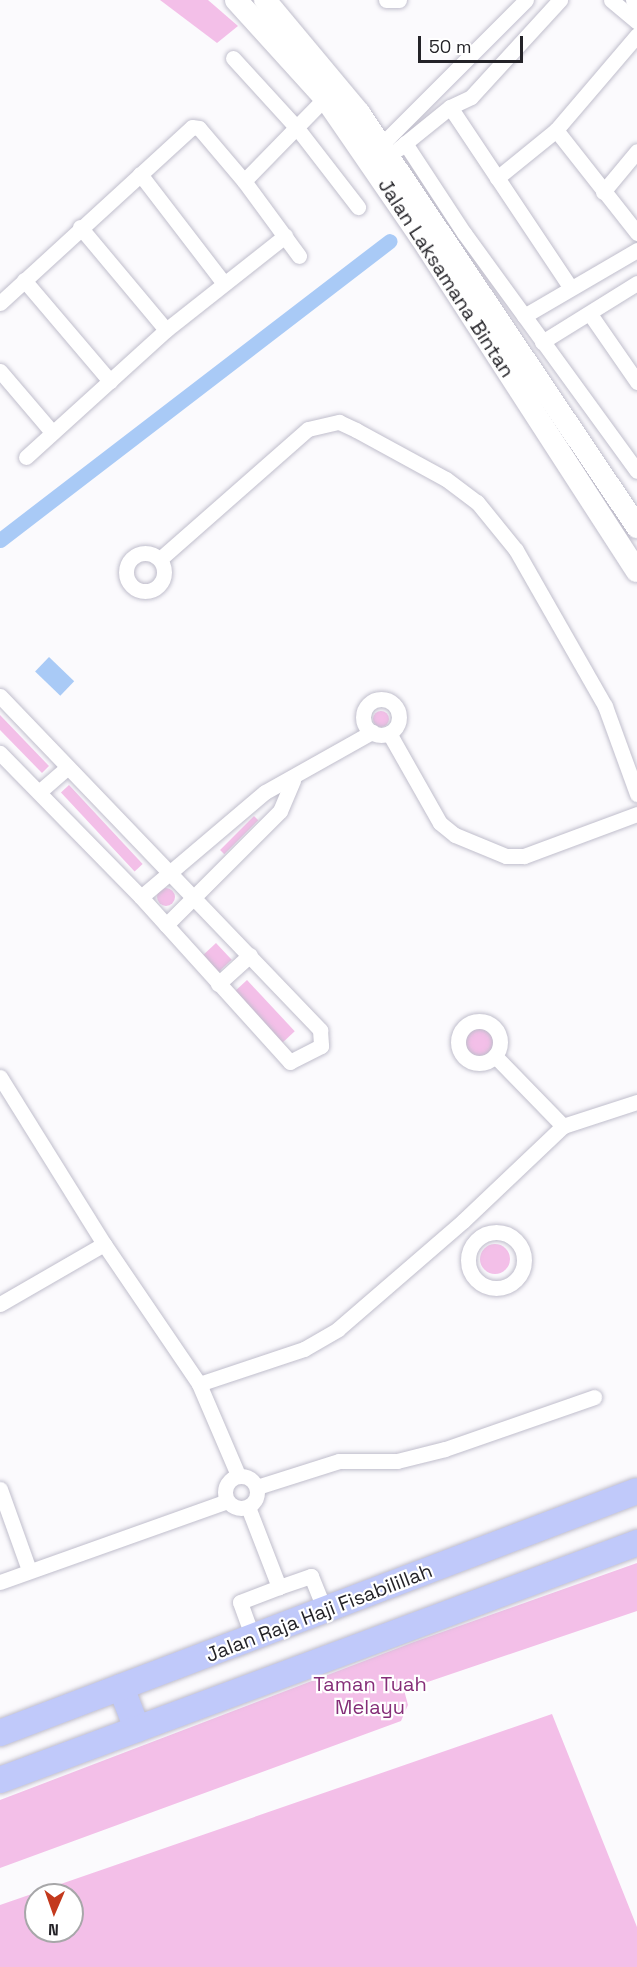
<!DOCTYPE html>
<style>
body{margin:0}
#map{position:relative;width:637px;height:1967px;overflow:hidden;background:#fbfafd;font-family:"Space Grotesk",sans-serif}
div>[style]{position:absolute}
.green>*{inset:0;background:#f3bfe8;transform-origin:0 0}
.round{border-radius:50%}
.water>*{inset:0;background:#a9caf6;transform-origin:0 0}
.canal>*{height:15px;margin:-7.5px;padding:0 7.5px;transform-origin:7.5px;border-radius:7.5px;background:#a9caf6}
.roads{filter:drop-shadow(0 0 2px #c0becc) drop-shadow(0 0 2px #c0becc)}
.street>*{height:15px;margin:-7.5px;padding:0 7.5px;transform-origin:7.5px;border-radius:7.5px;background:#fff}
.street>.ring{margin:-7.5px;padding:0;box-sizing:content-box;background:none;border:15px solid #fff;border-radius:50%}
.secondary>*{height:22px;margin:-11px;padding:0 11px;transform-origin:11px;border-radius:11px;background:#fff}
.primary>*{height:26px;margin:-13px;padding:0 13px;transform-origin:13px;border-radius:13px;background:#c0c9fa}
span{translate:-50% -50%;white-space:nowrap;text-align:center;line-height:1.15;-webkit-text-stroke:4.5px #fff;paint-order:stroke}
.street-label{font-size:20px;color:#242328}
.park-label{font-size:20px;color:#852e78}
.north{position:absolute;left:24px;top:1883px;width:60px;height:60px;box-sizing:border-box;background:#fff;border:2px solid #a7a7a9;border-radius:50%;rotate:182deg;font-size:16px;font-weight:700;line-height:24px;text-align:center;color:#242328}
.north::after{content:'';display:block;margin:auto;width:21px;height:27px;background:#c3391d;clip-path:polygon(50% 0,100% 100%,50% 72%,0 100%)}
.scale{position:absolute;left:418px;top:36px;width:105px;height:27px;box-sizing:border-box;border:3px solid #242328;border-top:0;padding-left:8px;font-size:18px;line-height:21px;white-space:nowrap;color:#242328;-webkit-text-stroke:4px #fff;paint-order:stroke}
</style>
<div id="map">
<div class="green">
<i style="clip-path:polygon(160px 0,208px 0,238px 26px,217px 43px)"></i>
<i class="round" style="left:373px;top:711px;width:16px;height:16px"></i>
<i style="clip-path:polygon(0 715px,49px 766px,42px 773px,0 730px)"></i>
<i style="left:69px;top:785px;width:108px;height:11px;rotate:47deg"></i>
<i style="left:254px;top:816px;width:6px;height:48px;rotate:45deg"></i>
<i class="round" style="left:157px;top:888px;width:18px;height:18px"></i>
<i style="left:216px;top:943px;width:23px;height:19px;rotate:47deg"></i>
<i style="left:247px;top:980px;width:70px;height:18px;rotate:47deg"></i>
<i class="round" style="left:464px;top:1026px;width:30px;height:30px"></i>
<i class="round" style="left:480px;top:1244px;width:30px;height:30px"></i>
<i style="clip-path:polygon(637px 1563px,637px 1611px,404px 1690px,408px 1705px,401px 1721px,0 1868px,0 1800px,414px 1642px)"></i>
<i style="clip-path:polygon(evenodd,552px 1714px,637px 1927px,637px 1967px,0 1967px,0 1905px,552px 1714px,36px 1895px,72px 1895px,72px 1931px,36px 1931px,36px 1895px)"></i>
</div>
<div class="water">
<i style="left:49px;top:657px;width:35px;height:20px;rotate:44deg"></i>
</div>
<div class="canal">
<i style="left:0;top:540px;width:491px;rotate:-37.5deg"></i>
</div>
<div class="roads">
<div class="street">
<i style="left:386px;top:0;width:13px"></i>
<i style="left:611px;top:0;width:34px;rotate:40deg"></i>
<i style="left:633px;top:0;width:6px;rotate:45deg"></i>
<i style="left:233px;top:58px;width:95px;rotate:47.6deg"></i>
<i style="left:297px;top:128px;width:100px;rotate:52.3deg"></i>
<i style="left:450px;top:107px;width:216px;rotate:56.3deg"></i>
<i style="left:556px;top:130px;width:131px;rotate:51.8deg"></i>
<i style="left:405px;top:143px;width:108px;rotate:56.8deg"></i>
<i style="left:464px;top:233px;width:294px;rotate:54deg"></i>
<i style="left:381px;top:145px;width:205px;rotate:-45deg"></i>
<i style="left:398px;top:149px;width:67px;rotate:-38.9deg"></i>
<i style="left:450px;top:107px;width:23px;rotate:-25deg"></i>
<i style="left:471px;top:97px;width:132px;rotate:-47.5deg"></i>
<i style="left:140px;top:174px;width:136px;rotate:52.5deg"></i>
<i style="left:497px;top:178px;width:76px;rotate:-39.1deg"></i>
<i style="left:556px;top:130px;width:125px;rotate:-49.5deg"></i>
<i style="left:244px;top:181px;width:116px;rotate:-45.7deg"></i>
<i style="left:603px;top:192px;width:53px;rotate:-50.3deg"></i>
<i style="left:80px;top:227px;width:134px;rotate:50.1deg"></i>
<i style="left:24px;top:280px;width:133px;rotate:49.6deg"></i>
<i style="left:0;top:303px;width:260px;rotate:-42.5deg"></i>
<i style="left:192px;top:127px;width:7px;rotate:8deg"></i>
<i style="left:199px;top:128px;width:70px;rotate:49.7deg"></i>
<i style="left:244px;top:181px;width:93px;rotate:53.7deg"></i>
<i style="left:590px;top:314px;width:83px;rotate:55.3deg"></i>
<i style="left:524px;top:316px;width:131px;rotate:-30.3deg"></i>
<i style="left:542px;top:342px;width:112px;rotate:-31.8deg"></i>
<i style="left:0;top:371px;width:80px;rotate:49.6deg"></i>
<i style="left:26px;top:457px;width:189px;rotate:-42.2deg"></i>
<i style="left:166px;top:330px;width:152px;rotate:-38.3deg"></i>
<i class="ring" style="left:126px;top:553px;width:23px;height:23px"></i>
<i style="left:160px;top:559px;width:197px;rotate:-41.3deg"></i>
<i style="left:308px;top:429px;width:32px;rotate:-13deg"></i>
<i style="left:339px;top:422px;width:19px;rotate:25deg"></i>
<i style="left:356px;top:430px;width:102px;rotate:28.6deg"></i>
<i style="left:446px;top:479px;width:39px;rotate:37deg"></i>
<i style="left:477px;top:502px;width:62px;rotate:50.9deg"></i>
<i style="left:516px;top:550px;width:180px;rotate:60.3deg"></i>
<i style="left:605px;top:706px;width:94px;rotate:70deg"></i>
<i style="left:0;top:696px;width:463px;rotate:46.2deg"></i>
<i style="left:320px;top:1030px;width:16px;rotate:86deg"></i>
<i style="left:321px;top:1046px;width:35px;rotate:153deg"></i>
<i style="left:290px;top:1062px;width:222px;rotate:-132.1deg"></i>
<i style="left:141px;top:897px;width:202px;rotate:-134.4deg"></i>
<i class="ring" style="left:363px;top:699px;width:21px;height:21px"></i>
<i style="left:389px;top:733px;width:103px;rotate:60.5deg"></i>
<i style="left:440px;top:823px;width:19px;rotate:39deg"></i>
<i style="left:455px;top:835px;width:55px;rotate:22.4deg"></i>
<i style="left:506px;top:856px;width:18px"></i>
<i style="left:524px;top:856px;width:121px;rotate:-20.4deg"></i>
<i style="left:39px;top:792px;width:38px;rotate:-41deg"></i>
<i style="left:141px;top:897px;width:162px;rotate:-40.3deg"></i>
<i style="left:265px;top:792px;width:123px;rotate:-29.3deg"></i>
<i style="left:166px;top:925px;width:161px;rotate:-45deg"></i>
<i style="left:280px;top:811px;width:34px;rotate:-67deg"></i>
<i style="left:218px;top:984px;width:43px;rotate:-42.2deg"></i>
<i class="ring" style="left:458px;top:1021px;width:27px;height:27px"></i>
<i style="left:495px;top:1056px;width:98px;rotate:45.8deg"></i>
<i style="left:0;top:1077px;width:197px;rotate:58.1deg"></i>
<i style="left:104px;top:1244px;width:169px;rotate:55.8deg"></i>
<i style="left:199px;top:1384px;width:99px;rotate:66.8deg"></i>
<i class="ring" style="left:468px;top:1232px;width:41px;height:41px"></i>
<i style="left:0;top:1304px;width:120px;rotate:-30deg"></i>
<i style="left:199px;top:1384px;width:111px;rotate:-18.4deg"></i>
<i style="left:304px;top:1349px;width:39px;rotate:-30deg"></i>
<i style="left:338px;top:1329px;width:165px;rotate:-40.8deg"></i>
<i style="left:463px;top:1221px;width:138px;rotate:-43.5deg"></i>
<i style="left:563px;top:1126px;width:78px;rotate:-18deg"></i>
<i class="ring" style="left:225px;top:1476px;width:17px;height:17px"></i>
<i style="left:257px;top:1487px;width:86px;rotate:-17.6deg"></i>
<i style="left:339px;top:1461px;width:58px"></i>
<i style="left:397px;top:1461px;width:49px;rotate:-14deg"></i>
<i style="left:445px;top:1449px;width:158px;rotate:-19.2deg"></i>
<i style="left:0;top:1489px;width:86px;rotate:70.3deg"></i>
<i style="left:248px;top:1507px;width:86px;rotate:68.8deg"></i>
<i style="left:0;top:1582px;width:241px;rotate:-19.6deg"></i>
<i style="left:253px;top:1638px;width:38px;rotate:-110deg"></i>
<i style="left:240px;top:1602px;width:42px;rotate:-21deg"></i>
<i style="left:279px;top:1587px;width:34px;rotate:-19deg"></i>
<i style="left:311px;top:1576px;width:38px;rotate:68deg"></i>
</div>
<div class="secondary">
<i style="left:236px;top:0;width:132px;rotate:47.8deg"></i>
<i style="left:325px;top:98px;width:168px;rotate:55.5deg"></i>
<i style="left:420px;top:236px;width:399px;rotate:57.1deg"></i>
<i style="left:265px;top:0;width:147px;rotate:50.2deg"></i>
<i style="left:359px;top:113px;width:499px;rotate:56.1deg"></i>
</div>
<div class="primary">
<i style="left:121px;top:1687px;width:45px;rotate:69.1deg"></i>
<i style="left:0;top:1733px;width:681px;rotate:-20.8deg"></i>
<i style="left:0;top:1780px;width:680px;rotate:-20.41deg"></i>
</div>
</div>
<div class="street-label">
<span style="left:446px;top:278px;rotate:57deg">Jalan Laksamana Bintan</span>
<span style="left:319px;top:1613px;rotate:-21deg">Jalan Raja Haji Fisabilillah</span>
</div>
<div class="park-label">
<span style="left:370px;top:1696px">Taman Tuah<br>Melayu</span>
</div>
<div class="north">N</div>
<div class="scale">50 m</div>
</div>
